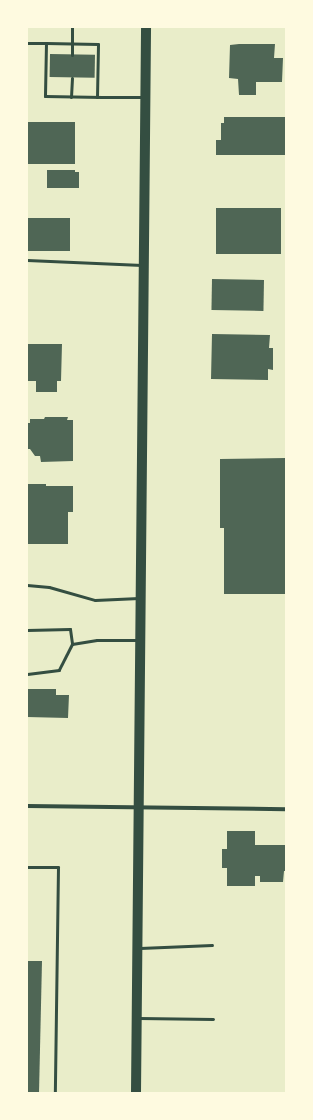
<!DOCTYPE html>
<style>
body{margin:0}
#map{position:relative;width:313px;height:1120px;overflow:hidden;background:#e9edc9;font-family:Quicksand,sans-serif}
div>[style]{position:absolute}
.building>*{inset:0;background:#4f6655;transform-origin:0 0}
.service>*{height:3px;margin:-1.5px;padding:0 1.5px;transform-origin:1.5px;border-radius:1.5px;background:#344e41}
.minor>*{height:4px;margin:-2px;padding:0 2px;transform-origin:2px;border-radius:2px;background:#344e41}
.primary>*{height:10px;margin:-5px;padding:0 5px;transform-origin:5px;border-radius:5px;background:#344e41}
span{translate:-50% -50%;white-space:nowrap;text-align:center;line-height:1.15;-webkit-text-stroke:3.5px #fefae0;paint-order:stroke}
.frame{position:absolute;inset:0;border:28px solid #fefae0;pointer-events:none}
</style>
<div id="map">
<div class="building">
<i style="clip-path:polygon(239px 44px,275px 44px,274px 58px,283px 58px,282px 82px,256px 82px,256px 95px,239px 95px,238px 79px,229px 78px,230px 45px)"></i>
<i style="left:50px;top:54px;width:45px;height:23px;rotate:1deg"></i>
<i style="clip-path:polygon(224px 117px,286px 117px,286px 155px,216px 155px,216px 140px,221px 140px,221px 123px,224px 123px)"></i>
<i style="left:27px;top:122px;width:48px;height:42px"></i>
<i style="clip-path:polygon(47px 170px,75px 170px,75px 172px,79px 172px,79px 188px,47px 188px)"></i>
<i style="left:216px;top:208px;width:65px;height:46px"></i>
<i style="left:27px;top:218px;width:43px;height:33px"></i>
<i style="left:212px;top:279px;width:52px;height:31px;rotate:1deg"></i>
<i style="clip-path:polygon(212px 334px,270px 335px,269px 348px,273px 348px,273px 370px,268px 369px,268px 380px,211px 379px)"></i>
<i style="clip-path:polygon(27px 344px,62px 344px,61px 381px,57px 381px,57px 392px,36px 392px,36px 381px,27px 381px)"></i>
<i style="clip-path:polygon(45px 417px,68px 417px,67px 420px,73px 420px,73px 461px,41px 462px,40px 456px,35px 456px,30px 449px,27px 449px,27px 423px,30px 423px,30px 419px,44px 419px)"></i>
<i style="clip-path:polygon(286px 458px,286px 594px,224px 594px,224px 528px,220px 528px,220px 459px)"></i>
<i style="clip-path:polygon(27px 484px,46px 484px,46px 486px,73px 486px,73px 512px,68px 512px,68px 544px,27px 544px)"></i>
<i style="clip-path:polygon(27px 689px,56px 689px,56px 695px,69px 695px,68px 718px,27px 717px)"></i>
<i style="clip-path:polygon(227px 831px,255px 831px,255px 845px,286px 845px,286px 871px,284px 871px,283px 882px,260px 882px,260px 876px,255px 876px,255px 886px,227px 886px,227px 868px,222px 868px,222px 849px,227px 849px)"></i>
<i style="clip-path:polygon(27px 961px,42px 961px,39px 1093px,27px 1093px)"></i>
</div>
<div class="service">
<i style="left:27px;top:43px;width:19px"></i>
<i style="left:72px;top:55px;width:28px;rotate:-90deg"></i>
<i style="left:71px;top:97px;width:19px;rotate:-87deg"></i>
<i style="left:97px;top:97px;width:53px;rotate:-88.9deg"></i>
<i style="left:98px;top:44px;width:52px;rotate:-178.9deg"></i>
<i style="left:46px;top:43px;width:53px;rotate:91.1deg"></i>
<i style="left:45px;top:96px;width:57px;rotate:1deg"></i>
<i style="left:102px;top:97px;width:41px"></i>
<i style="left:27px;top:260px;width:115px;rotate:2.5deg"></i>
<i style="left:27px;top:585px;width:22px;rotate:5deg"></i>
<i style="left:49px;top:587px;width:48px;rotate:15.8deg"></i>
<i style="left:95px;top:600px;width:44px;rotate:-2.6deg"></i>
<i style="left:27px;top:630px;width:43px;rotate:-1.3deg"></i>
<i style="left:70px;top:629px;width:15px;rotate:82deg"></i>
<i style="left:72px;top:644px;width:29px;rotate:117deg"></i>
<i style="left:59px;top:670px;width:32px;rotate:173deg"></i>
<i style="left:72px;top:644px;width:25px;rotate:-9deg"></i>
<i style="left:97px;top:640px;width:41px"></i>
<i style="left:27px;top:867px;width:31px"></i>
<i style="left:58px;top:867px;width:226px;rotate:90.8deg"></i>
<i style="left:140px;top:948px;width:72px;rotate:-2.4deg"></i>
<i style="left:139px;top:1018px;width:74px;rotate:0.8deg"></i>
</div>
<div class="minor">
<i style="left:27px;top:806px;width:259px;rotate:0.7deg"></i>
</div>
<div class="primary">
<i style="left:136px;top:1093px;width:1066px;rotate:-89.46deg"></i>
</div>
<div class="frame"></div>
</div>
